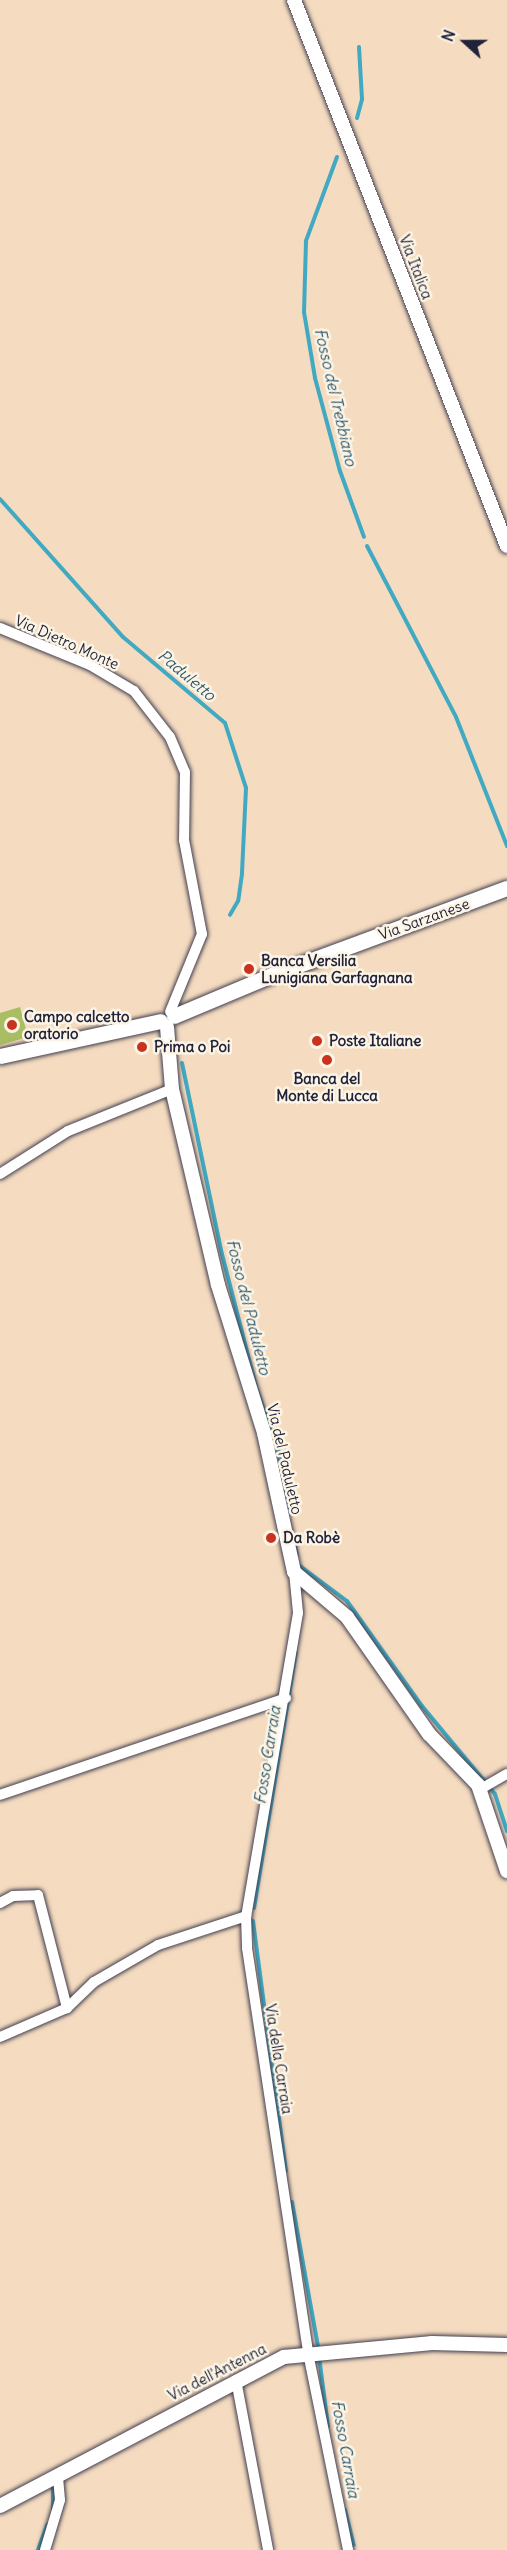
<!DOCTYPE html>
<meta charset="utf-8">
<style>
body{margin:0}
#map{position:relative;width:507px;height:2550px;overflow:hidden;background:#f5dcc0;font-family:Delius,sans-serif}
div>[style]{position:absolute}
.green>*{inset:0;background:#a9be62}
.stream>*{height:4px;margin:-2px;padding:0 2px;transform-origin:2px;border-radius:2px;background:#41a9c1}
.roads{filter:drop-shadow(0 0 2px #423e4f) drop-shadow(0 0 2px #423e4f)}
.street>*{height:10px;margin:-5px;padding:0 5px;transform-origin:5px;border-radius:5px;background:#fff}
.secondary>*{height:14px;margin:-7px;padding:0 7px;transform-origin:7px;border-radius:7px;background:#fff}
.primary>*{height:15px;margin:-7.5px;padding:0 7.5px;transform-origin:7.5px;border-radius:7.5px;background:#fff}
.dots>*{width:16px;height:16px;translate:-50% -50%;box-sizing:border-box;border:3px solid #fcf5e5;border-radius:50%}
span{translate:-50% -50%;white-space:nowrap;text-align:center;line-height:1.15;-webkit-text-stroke:5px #fcf5e5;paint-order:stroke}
.street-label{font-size:15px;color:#22223b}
.poi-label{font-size:15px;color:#22223b;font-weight:700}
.left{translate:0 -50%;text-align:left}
.water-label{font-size:16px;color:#2e5871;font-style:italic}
.north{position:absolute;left:435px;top:12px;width:60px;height:60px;-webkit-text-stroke:4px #fcf5e5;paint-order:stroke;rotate:291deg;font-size:16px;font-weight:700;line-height:24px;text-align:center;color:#22223b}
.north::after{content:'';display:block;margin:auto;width:21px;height:27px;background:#22223b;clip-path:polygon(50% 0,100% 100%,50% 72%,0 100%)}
</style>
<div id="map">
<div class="green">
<i style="clip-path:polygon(20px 1007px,28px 1037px,0 1045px,0 1013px)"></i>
</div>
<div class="stream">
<i style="left:357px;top:118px;width:20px;rotate:-75deg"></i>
<i style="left:362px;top:99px;width:52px;rotate:-93.3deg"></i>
<i style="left:337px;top:157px;width:90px;rotate:110.3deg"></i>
<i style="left:306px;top:241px;width:71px;rotate:91.6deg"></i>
<i style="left:304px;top:312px;width:67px;rotate:80.5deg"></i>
<i style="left:315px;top:378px;width:96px;rotate:75deg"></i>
<i style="left:340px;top:471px;width:70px;rotate:70deg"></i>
<i style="left:0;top:499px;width:185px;rotate:48.3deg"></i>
<i style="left:123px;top:637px;width:133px;rotate:40.1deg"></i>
<i style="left:225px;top:723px;width:68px;rotate:72.1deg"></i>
<i style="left:246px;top:788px;width:86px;rotate:92.7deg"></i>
<i style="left:242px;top:874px;width:27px;rotate:98deg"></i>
<i style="left:238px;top:901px;width:16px;rotate:120deg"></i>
<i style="left:367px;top:546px;width:193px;rotate:62.5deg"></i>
<i style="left:456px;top:717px;width:139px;rotate:68.4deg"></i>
<i style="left:182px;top:1063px;width:195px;rotate:78.2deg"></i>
<i style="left:222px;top:1254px;width:140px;rotate:75.6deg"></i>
<i style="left:257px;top:1390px;width:66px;rotate:70.5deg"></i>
<i style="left:279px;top:1452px;width:60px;rotate:81.3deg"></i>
<i style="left:295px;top:1545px;width:10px;rotate:79deg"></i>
<i style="left:300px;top:1566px;width:59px;rotate:36.7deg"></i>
<i style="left:347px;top:1601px;width:129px;rotate:54.5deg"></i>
<i style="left:422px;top:1706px;width:114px;rotate:50.3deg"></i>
<i style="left:495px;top:1794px;width:39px;rotate:72deg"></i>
<i style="left:254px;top:1908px;width:259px;rotate:-80.7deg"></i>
<i style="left:253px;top:1921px;width:252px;rotate:82.5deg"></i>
<i style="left:292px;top:2202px;width:146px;rotate:79.8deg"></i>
<i style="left:319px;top:2356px;width:71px;rotate:82.7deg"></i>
<i style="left:53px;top:2509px;width:23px;rotate:-90deg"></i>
<i style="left:345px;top:2510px;width:36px;rotate:76deg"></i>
<i style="left:38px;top:2550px;width:27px;rotate:-70deg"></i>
</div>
<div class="roads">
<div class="street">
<i style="left:0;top:628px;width:97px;rotate:22.3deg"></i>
<i style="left:90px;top:665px;width:51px;rotate:30.6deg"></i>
<i style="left:134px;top:691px;width:58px;rotate:52deg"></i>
<i style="left:170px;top:737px;width:38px;rotate:67deg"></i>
<i style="left:185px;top:772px;width:68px;rotate:90.8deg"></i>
<i style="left:184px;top:840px;width:96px;rotate:79.2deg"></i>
<i style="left:202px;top:934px;width:84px;rotate:112.3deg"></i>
<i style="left:0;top:1174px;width:80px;rotate:-32.3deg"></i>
<i style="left:68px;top:1131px;width:112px;rotate:-22deg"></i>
<i style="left:294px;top:1572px;width:41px;rotate:84.4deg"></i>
<i style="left:298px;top:1613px;width:307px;rotate:99.7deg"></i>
<i style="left:246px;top:1916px;width:32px;rotate:88deg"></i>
<i style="left:247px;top:1948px;width:410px;rotate:81.4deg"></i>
<i style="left:308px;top:2353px;width:201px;rotate:78.5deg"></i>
<i style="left:479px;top:1790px;width:32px;rotate:-30deg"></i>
<i style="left:0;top:1795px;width:302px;rotate:-18.7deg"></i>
<i style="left:0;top:1903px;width:15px;rotate:-28deg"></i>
<i style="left:13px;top:1896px;width:25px;rotate:-2deg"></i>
<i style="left:38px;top:1895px;width:117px;rotate:75.6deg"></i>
<i style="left:0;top:2037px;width:73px;rotate:-23.4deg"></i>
<i style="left:67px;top:2008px;width:37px;rotate:-44deg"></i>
<i style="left:94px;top:1982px;width:74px;rotate:-30deg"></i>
<i style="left:158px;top:1945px;width:93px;rotate:-18.2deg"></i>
<i style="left:236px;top:2380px;width:173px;rotate:79.3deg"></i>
<i style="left:45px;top:2550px;width:52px;rotate:-73.3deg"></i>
<i style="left:60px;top:2500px;width:25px;rotate:-95deg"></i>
</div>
<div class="secondary">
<i style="left:294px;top:0;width:586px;rotate:68.69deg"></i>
<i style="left:167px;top:1027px;width:62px;rotate:85.4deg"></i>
<i style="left:172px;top:1089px;width:201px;rotate:76.8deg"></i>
<i style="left:218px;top:1285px;width:155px;rotate:72.7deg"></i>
<i style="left:264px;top:1433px;width:142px;rotate:77.8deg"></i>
<i style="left:294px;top:1572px;width:70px;rotate:40.3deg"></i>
<i style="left:347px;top:1617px;width:143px;rotate:55deg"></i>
<i style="left:429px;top:1734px;width:71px;rotate:46.1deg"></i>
<i style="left:478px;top:1785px;width:91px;rotate:71.4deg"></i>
<i style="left:0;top:2506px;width:321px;rotate:-27.7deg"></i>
<i style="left:284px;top:2357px;width:149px;rotate:-5.4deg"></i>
<i style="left:432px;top:2343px;width:75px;rotate:1.5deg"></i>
</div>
<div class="primary">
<i style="left:174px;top:1016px;width:108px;rotate:-22.8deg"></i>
<i style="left:274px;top:974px;width:248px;rotate:-20.3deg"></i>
<i style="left:0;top:1056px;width:164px;rotate:-12.3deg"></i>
</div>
</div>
<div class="dots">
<i style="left:249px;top:969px;background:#c8321e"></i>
<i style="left:12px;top:1025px;background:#c8321e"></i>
<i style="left:317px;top:1041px;background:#c8321e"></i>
<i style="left:142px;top:1047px;background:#c8321e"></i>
<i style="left:327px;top:1060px;background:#c8321e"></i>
<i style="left:271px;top:1538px;background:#c8321e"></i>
</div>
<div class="street-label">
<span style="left:416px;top:267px;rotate:69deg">Via Italica</span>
<span style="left:67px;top:642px;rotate:24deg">Via Dietro Monte</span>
<span style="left:424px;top:919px;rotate:-20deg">Via Sarzanese</span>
<span style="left:285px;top:1459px;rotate:77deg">Via del Paduletto</span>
<span style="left:279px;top:2059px;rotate:81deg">Via della Carraia</span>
<span style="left:217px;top:2372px;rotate:-27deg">Via dell'Antenna</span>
</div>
<div class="poi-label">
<span class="left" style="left:261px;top:969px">Banca Versilia<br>Lunigiana Garfagnana</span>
<span class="left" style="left:24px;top:1025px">Campo calcetto<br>oratorio</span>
<span class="left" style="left:329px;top:1041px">Poste Italiane</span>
<span class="left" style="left:154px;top:1047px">Prima o Poi</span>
<span style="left:327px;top:1087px">Banca del<br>Monte di Lucca</span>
<span class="left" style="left:283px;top:1538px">Da Robè</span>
</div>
<div class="water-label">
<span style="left:336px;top:397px;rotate:77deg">Fosso del Trebbiano</span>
<span style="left:187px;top:675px;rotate:40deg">Paduletto</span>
<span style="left:249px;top:1307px;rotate:76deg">Fosso del Paduletto</span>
<span style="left:267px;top:1755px;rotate:-81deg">Fosso Carraia</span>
<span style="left:346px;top:2449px;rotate:80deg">Fosso Carraia</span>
</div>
<div class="north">N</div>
</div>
